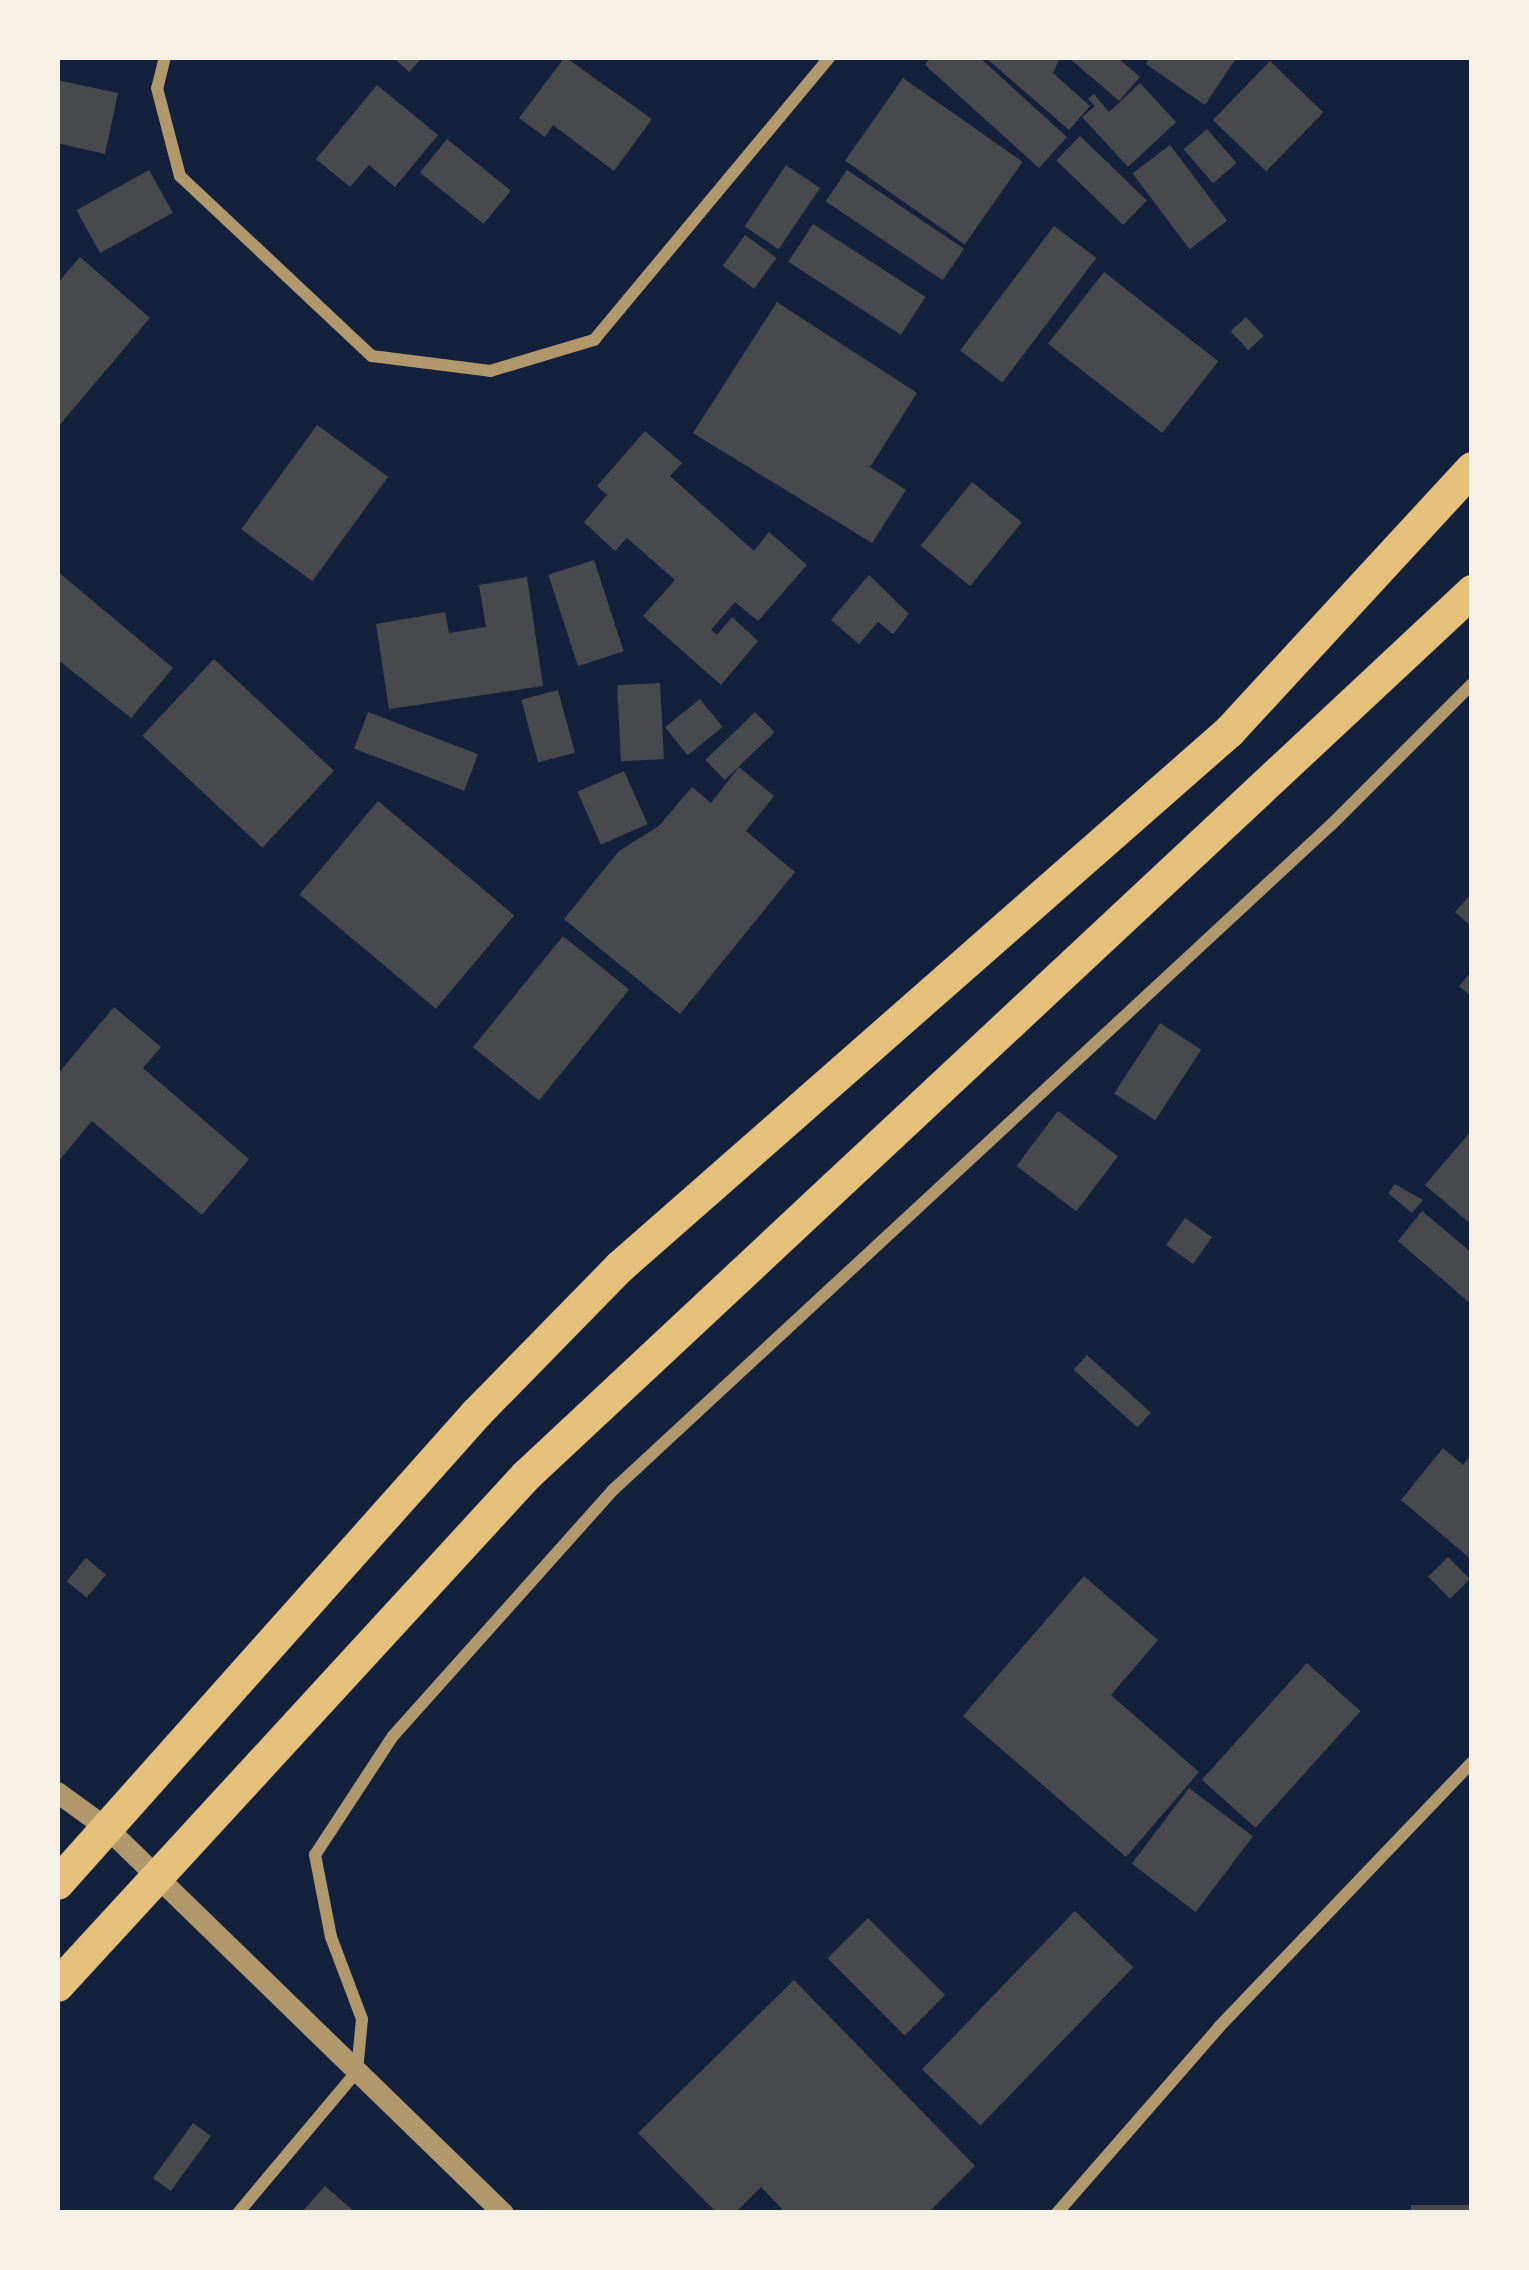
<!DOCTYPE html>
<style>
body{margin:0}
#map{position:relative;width:1529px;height:2270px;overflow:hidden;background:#14213d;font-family:"DejaVu Sans",sans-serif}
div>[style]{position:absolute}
.building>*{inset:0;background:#48494c;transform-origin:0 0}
.minor>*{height:12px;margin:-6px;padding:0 6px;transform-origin:6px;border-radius:6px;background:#b1986c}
.tertiary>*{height:21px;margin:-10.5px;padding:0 10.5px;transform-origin:10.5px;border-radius:10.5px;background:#b1986c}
.trunk>*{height:33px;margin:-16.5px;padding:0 16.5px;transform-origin:16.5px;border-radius:16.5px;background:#e5c07b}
span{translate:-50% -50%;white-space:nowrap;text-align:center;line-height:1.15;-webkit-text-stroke:12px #f6f1e7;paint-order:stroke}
.frame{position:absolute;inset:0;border:60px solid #f6f1e7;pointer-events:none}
</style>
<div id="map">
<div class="building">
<i style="clip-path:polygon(393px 57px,423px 57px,409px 72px)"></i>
<i style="clip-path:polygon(565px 57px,652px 119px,614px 171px,553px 125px,545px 137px,519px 118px)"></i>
<i style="clip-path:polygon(931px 57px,979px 57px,1067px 137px,1039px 168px,925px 65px)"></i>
<i style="clip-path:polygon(985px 57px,1060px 57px,1053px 73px,1090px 106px,1069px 130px)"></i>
<i style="clip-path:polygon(1068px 57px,1117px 57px,1140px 77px,1119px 101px)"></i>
<i style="clip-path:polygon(1151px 57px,1237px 57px,1205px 105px,1146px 64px)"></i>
<i style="left:1270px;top:61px;width:74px;height:82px;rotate:44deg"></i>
<i style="left:903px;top:78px;width:146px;height:101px;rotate:35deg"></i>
<i style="clip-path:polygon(57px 80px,118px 93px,105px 154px,57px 143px)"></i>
<i style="clip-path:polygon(1140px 83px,1176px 122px,1128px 167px,1082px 117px,1095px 106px,1088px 99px,1094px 94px,1109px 112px)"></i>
<i style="clip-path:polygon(377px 85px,438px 135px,395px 187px,369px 165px,350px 187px,316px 159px)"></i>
<i style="left:1207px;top:129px;width:45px;height:31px;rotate:49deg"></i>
<i style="left:1080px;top:136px;width:93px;height:34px;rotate:44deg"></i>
<i style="left:447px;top:139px;width:82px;height:43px;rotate:39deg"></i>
<i style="left:1170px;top:145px;width:95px;height:47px;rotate:53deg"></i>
<i style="left:786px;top:165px;width:41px;height:74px;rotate:34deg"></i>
<i style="left:149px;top:170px;width:49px;height:83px;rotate:61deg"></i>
<i style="left:847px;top:170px;width:141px;height:38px;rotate:34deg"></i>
<i style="left:813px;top:224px;width:134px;height:45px;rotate:33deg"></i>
<i style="left:1054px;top:226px;width:53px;height:156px;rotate:37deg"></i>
<i style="left:745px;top:235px;width:39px;height:38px;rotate:36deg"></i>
<i style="clip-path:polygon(80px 257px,150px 318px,57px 428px,57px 284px)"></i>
<i style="left:1104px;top:272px;width:145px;height:91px;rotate:38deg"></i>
<i style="clip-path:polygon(777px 302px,917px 393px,870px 467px,906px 490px,872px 543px,693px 433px)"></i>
<i style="left:1246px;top:317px;width:26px;height:21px;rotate:47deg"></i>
<i style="left:317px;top:425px;width:88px;height:129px;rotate:36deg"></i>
<i style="clip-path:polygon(645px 431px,682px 463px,670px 476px,754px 551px,769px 532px,807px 565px,758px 621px,735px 602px,711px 630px,717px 635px,732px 617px,758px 641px,721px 685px,643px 616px,675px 580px,627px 538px,615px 551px,584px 522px,607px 495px,597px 486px)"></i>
<i style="left:972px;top:482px;width:64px;height:82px;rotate:39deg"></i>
<i style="left:594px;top:560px;width:96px;height:48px;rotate:72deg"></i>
<i style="clip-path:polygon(57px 571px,173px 668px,131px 718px,57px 659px)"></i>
<i style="clip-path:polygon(869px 575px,909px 614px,893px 634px,878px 622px,859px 644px,831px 620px)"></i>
<i style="clip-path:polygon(527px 577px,543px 686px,389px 709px,376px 624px,445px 612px,449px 633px,486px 627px,479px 585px)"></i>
<i style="left:214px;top:659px;width:164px;height:105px;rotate:43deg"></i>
<i style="left:660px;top:683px;width:76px;height:43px;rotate:87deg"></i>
<i style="left:558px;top:690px;width:65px;height:38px;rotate:75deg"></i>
<i style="left:700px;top:699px;width:36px;height:45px;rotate:51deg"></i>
<i style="left:368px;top:712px;width:118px;height:39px;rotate:21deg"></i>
<i style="left:755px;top:712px;width:28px;height:69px;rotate:46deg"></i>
<i style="clip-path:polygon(739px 767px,774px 796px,746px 831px,795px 872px,680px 1014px,564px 919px,619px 851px,659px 826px,692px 787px,711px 803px)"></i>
<i style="left:624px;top:771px;width:58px;height:51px;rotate:66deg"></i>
<i style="left:378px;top:801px;width:178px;height:122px;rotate:40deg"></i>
<i style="clip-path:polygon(1472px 893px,1472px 927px,1455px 912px)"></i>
<i style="left:563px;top:936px;width:85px;height:143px;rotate:39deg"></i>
<i style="clip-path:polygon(1472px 971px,1472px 997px,1459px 986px)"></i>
<i style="clip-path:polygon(114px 1007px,161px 1047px,143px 1068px,249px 1159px,202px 1215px,92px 1121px,57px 1163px,57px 1075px)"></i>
<i style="left:1160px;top:1023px;width:49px;height:84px;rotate:33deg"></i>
<i style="left:1058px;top:1111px;width:75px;height:69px;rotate:37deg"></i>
<i style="clip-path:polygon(1472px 1130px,1472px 1225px,1425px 1185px)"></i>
<i style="clip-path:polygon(1395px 1184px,1423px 1200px,1412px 1213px,1388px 1193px)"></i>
<i style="clip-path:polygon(1422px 1211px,1472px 1253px,1472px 1305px,1398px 1241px)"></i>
<i style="left:1185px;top:1218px;width:33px;height:33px;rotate:35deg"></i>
<i style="left:1087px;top:1355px;width:86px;height:20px;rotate:42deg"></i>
<i style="clip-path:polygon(1443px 1448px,1463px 1465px,1472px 1454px,1472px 1560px,1401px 1500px)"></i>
<i style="left:1448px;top:1557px;width:31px;height:28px;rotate:45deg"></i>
<i style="left:86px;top:1558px;width:26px;height:30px;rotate:40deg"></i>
<i style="clip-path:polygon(1084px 1576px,1158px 1640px,1111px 1695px,1199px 1772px,1126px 1857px,963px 1716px)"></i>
<i style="left:1307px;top:1663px;width:72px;height:157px;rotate:42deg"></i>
<i style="left:1189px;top:1788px;width:80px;height:95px;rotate:37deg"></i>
<i style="left:1075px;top:1911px;width:81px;height:220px;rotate:44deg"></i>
<i style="left:868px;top:1918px;width:109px;height:57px;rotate:45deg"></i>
<i style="clip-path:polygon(794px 1980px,975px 2166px,928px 2213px,786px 2213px,761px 2187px,735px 2213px,717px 2213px,638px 2133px)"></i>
<i style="left:193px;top:2123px;width:22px;height:68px;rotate:36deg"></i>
<i style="clip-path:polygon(325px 2186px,356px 2213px,301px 2213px)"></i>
<i style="left:1472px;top:2205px;width:8px;height:61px;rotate:90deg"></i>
</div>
<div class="minor">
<i style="left:165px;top:57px;width:32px;rotate:104deg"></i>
<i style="left:157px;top:88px;width:91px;rotate:75.4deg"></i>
<i style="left:180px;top:176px;width:263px;rotate:43.2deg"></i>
<i style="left:372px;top:356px;width:119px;rotate:7.2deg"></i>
<i style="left:490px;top:371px;width:109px;rotate:-16.6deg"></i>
<i style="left:594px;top:340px;width:368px;rotate:-50.2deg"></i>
<i style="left:238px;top:2213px;width:185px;rotate:-50deg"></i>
<i style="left:357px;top:2071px;width:52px;rotate:-84.5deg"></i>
<i style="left:362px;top:2019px;width:88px;rotate:-110.7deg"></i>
<i style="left:331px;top:1937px;width:84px;rotate:-101deg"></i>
<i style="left:315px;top:1855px;width:142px;rotate:-56.8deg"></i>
<i style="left:393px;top:1736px;width:330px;rotate:-48.2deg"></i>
<i style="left:613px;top:1490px;width:979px;rotate:-42.81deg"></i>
<i style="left:1331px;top:825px;width:199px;rotate:-45deg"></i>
<i style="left:1057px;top:2213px;width:247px;rotate:-48.9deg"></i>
<i style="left:1219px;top:2027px;width:366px;rotate:-46.3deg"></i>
</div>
<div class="tertiary">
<i style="left:57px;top:1792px;width:63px;rotate:36deg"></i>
<i style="left:108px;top:1829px;width:551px;rotate:44.19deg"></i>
</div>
<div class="trunk">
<i style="left:57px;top:1883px;width:630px;rotate:-48.28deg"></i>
<i style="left:476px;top:1413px;width:206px;rotate:-45.6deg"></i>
<i style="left:620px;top:1266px;width:811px;rotate:-41.3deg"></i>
<i style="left:1229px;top:731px;width:358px;rotate:-47.3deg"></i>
<i style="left:57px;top:1985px;width:693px;rotate:-47.4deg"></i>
<i style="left:526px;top:1475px;width:1295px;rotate:-43.06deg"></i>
</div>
<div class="frame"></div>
</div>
